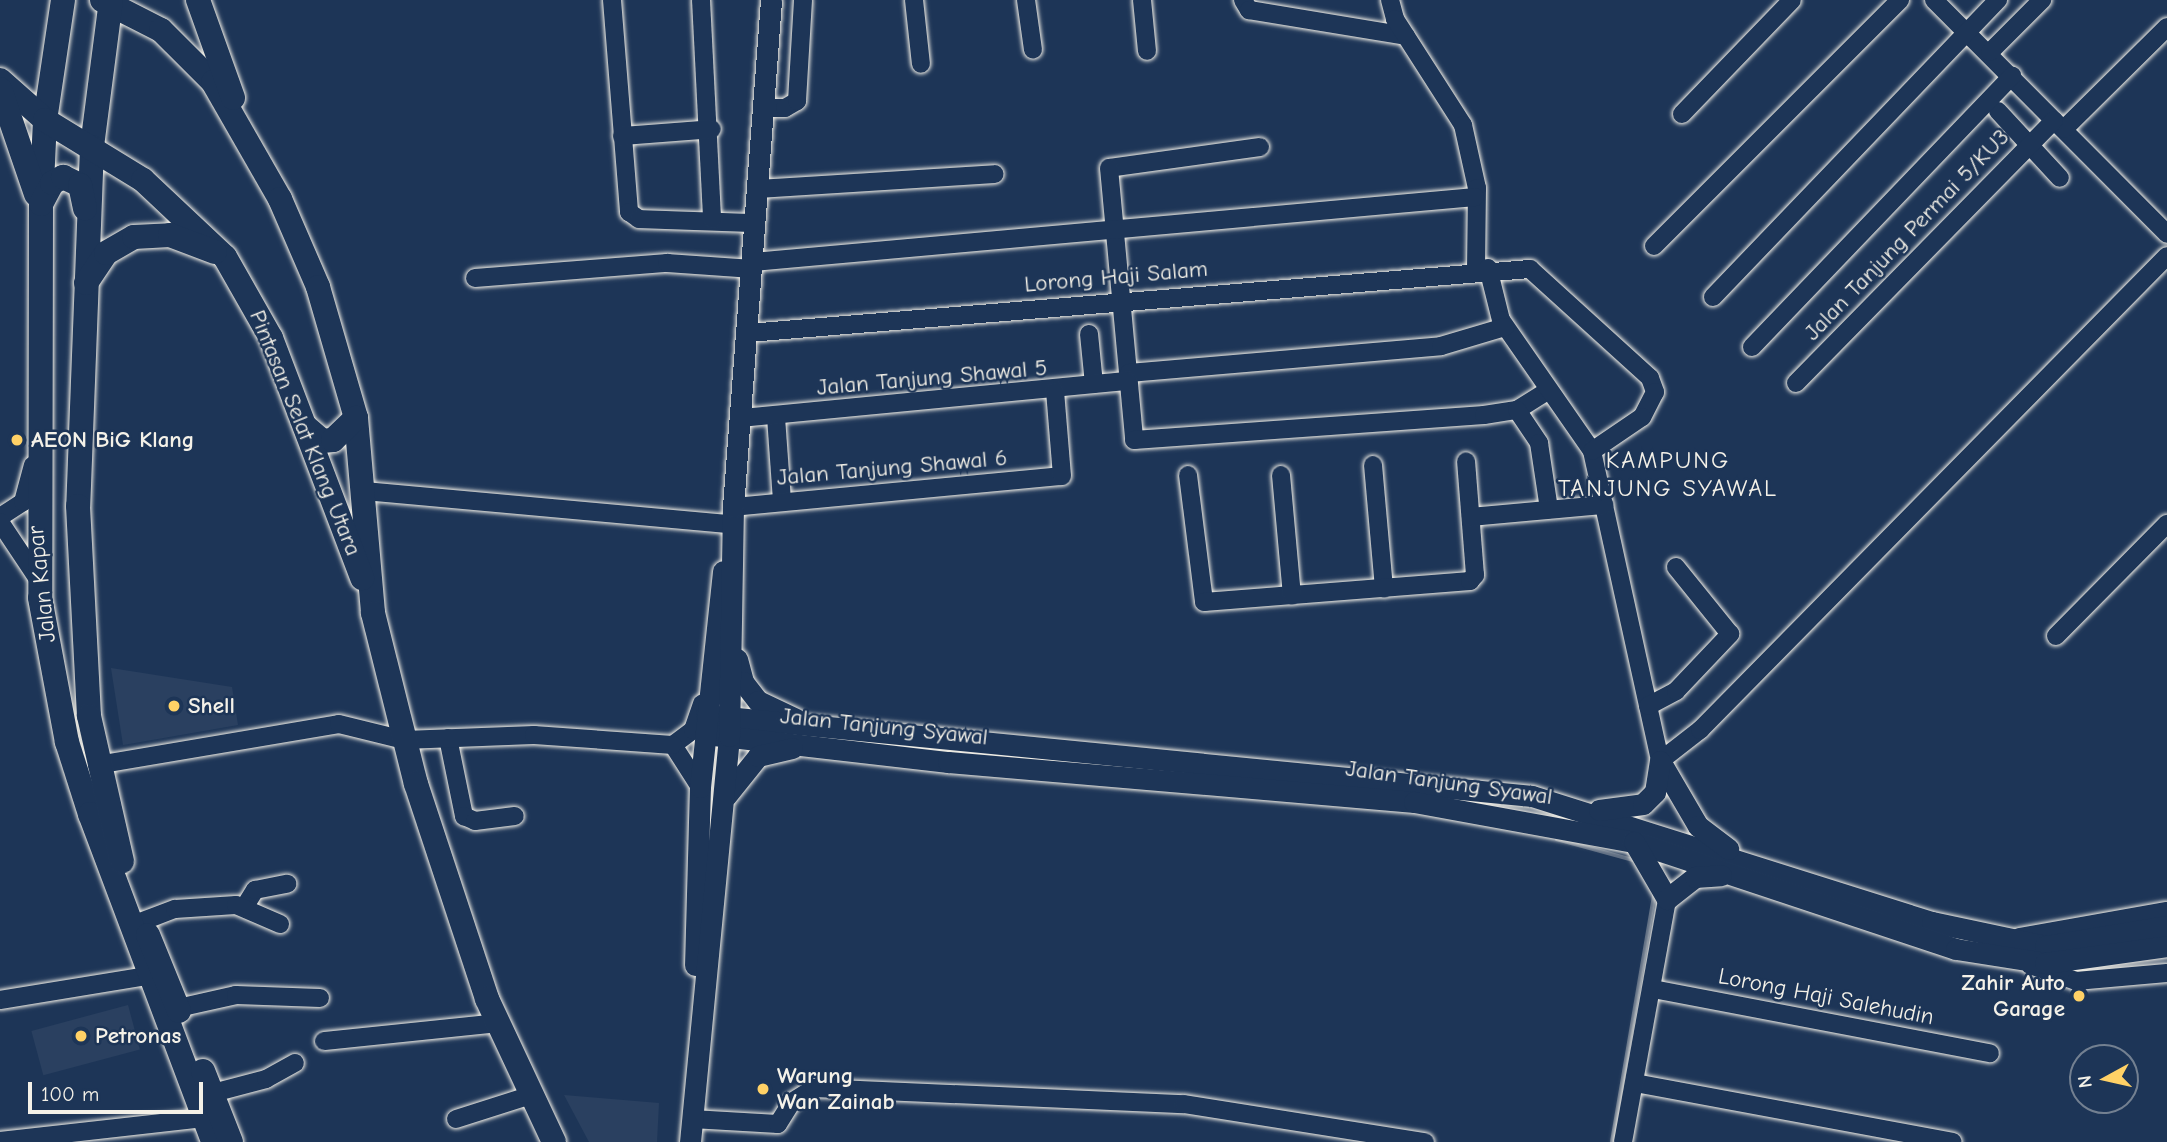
<!DOCTYPE html>
<style>
body{margin:0}
#map{position:relative;width:2167px;height:1142px;overflow:hidden;background:#1d3557;font-family:"Comic Neue",sans-serif}
div>[style]{position:absolute}
.built>*{inset:0;background:#2a4060;transform-origin:0 0}
.stream>*{height:3.5px;margin:-1.75px;padding:0 1.75px;transform-origin:1.75px;border-radius:1.75px;background:#5e6d82}
.roads{filter:drop-shadow(0 0 2px #f4f1e8) drop-shadow(0 0 2px #f4f1e8)}
.minor>*{height:18px;margin:-9px;padding:0 9px;transform-origin:9px;border-radius:9px;background:#1d3557}
.major>*{height:21px;margin:-10.5px;padding:0 10.5px;transform-origin:10.5px;border-radius:10.5px;background:#1d3557}
.highway>*{height:24px;margin:-12px;padding:0 12px;transform-origin:12px;border-radius:12px;background:#1d3557}
.dots>*{width:19px;height:19px;translate:-50% -50%;box-sizing:border-box;border:4px solid #1d3557;border-radius:50%}
span{translate:-50% -50%;white-space:nowrap;text-align:center;line-height:1.15;-webkit-text-stroke:5px #1d3557;paint-order:stroke}
.street-label{font-size:23px;color:#f4f1e8}
.poi-label{font-size:23px;color:#f4f1e8;font-weight:700}
.left{translate:0 -50%;text-align:left}
.right{translate:-100% -50%;text-align:right}
.neighbourhood-label{font-size:24px;color:#f4f1e8;letter-spacing:2px}
.north{position:absolute;left:2069px;top:1044px;width:70px;height:70px;box-sizing:border-box;background:#1d3557;border:2px solid #738091;border-radius:50%;rotate:262deg;font-size:19px;font-weight:700;line-height:28px;text-align:center;color:#f4f1e8}
.north::after{content:'';display:block;margin:auto;width:24px;height:32px;background:#ffd166;clip-path:polygon(50% 0,100% 100%,50% 72%,0 100%)}
.scale{position:absolute;left:28px;top:1082px;width:175px;height:32px;box-sizing:border-box;border:4px solid #f4f1e8;border-top:0;padding-left:9px;font-size:21px;line-height:24px;white-space:nowrap;color:#f4f1e8;-webkit-text-stroke:5px #1d3557;paint-order:stroke}
</style>
<div id="map">
<div class="built">
<i style="clip-path:polygon(111px 668px,232px 687px,238px 725px,123px 745px)"></i>
<i style="left:128px;top:1005px;width:46px;height:100px;rotate:75deg"></i>
<i style="clip-path:polygon(564px 1095px,659px 1103px,657px 1142px,589px 1142px)"></i>
</div>
<div class="stream">
<i style="left:1557px;top:839px;width:79px;rotate:15.4deg"></i>
<i style="left:1612px;top:1142px;width:251px;rotate:-80.3deg"></i>
</div>
<div class="roads">
<div class="minor">
<i style="left:612px;top:0;width:213px;rotate:85.4deg"></i>
<i style="left:629px;top:212px;width:12px;rotate:35deg"></i>
<i style="left:639px;top:219px;width:117px;rotate:2deg"></i>
<i style="left:701px;top:0;width:220px;rotate:87.1deg"></i>
<i style="left:914px;top:0;width:64px;rotate:83.8deg"></i>
<i style="left:1026px;top:0;width:50px;rotate:82deg"></i>
<i style="left:1142px;top:0;width:51px;rotate:84.4deg"></i>
<i style="left:1243px;top:0;width:12px;rotate:59deg"></i>
<i style="left:1249px;top:10px;width:159px;rotate:9.4deg"></i>
<i style="left:1390px;top:0;width:20px;rotate:75deg"></i>
<i style="left:1395px;top:19px;width:126px;rotate:57.3deg"></i>
<i style="left:1463px;top:125px;width:65px;rotate:77.5deg"></i>
<i style="left:1477px;top:188px;width:82px;rotate:90.7deg"></i>
<i style="left:1934px;top:0;width:330px;rotate:45.1deg"></i>
<i style="left:1990px;top:52px;width:74px;rotate:-45deg"></i>
<i style="left:764px;top:108px;width:21px"></i>
<i style="left:785px;top:108px;width:14px;rotate:-30deg"></i>
<i style="left:797px;top:101px;width:101px;rotate:-86.6deg"></i>
<i style="left:1998px;top:111px;width:91px;rotate:47.2deg"></i>
<i style="left:1682px;top:114px;width:158px;rotate:-46deg"></i>
<i style="left:2064px;top:129px;width:145px;rotate:-44.7deg"></i>
<i style="left:622px;top:136px;width:90px;rotate:-4.4deg"></i>
<i style="left:1260px;top:147px;width:152px;rotate:172.1deg"></i>
<i style="left:1109px;top:168px;width:273px;rotate:84.7deg"></i>
<i style="left:1134px;top:440px;width:351px;rotate:-4.1deg"></i>
<i style="left:1484px;top:415px;width:33px;rotate:-9deg"></i>
<i style="left:1517px;top:410px;width:36px;rotate:-32deg"></i>
<i style="left:758px;top:189px;width:237px;rotate:-3.6deg"></i>
<i style="left:1654px;top:246px;width:348px;rotate:-45deg"></i>
<i style="left:753px;top:262px;width:725px;rotate:-5.14deg"></i>
<i style="left:1488px;top:268px;width:54px;rotate:76deg"></i>
<i style="left:1501px;top:320px;width:160px;rotate:55.2deg"></i>
<i style="left:1592px;top:451px;width:317px;rotate:77.6deg"></i>
<i style="left:1660px;top:761px;width:51px;rotate:-37.8deg"></i>
<i style="left:1700px;top:730px;width:665px;rotate:-45.43deg"></i>
<i style="left:475px;top:278px;width:193px;rotate:-4.5deg"></i>
<i style="left:667px;top:263px;width:86px;rotate:4deg"></i>
<i style="left:1713px;top:297px;width:412px;rotate:-46.2deg"></i>
<i style="left:748px;top:333px;width:785px;rotate:-4.68deg"></i>
<i style="left:1530px;top:269px;width:162px;rotate:42.2deg"></i>
<i style="left:1650px;top:378px;width:15px;rotate:70deg"></i>
<i style="left:1655px;top:392px;width:28px;rotate:117deg"></i>
<i style="left:1642px;top:417px;width:60px;rotate:145.8deg"></i>
<i style="left:1089px;top:334px;width:50px;rotate:84.3deg"></i>
<i style="left:1752px;top:347px;width:376px;rotate:-46.2deg"></i>
<i style="left:1129px;top:373px;width:313px;rotate:-4.9deg"></i>
<i style="left:1441px;top:346px;width:67px;rotate:-16.5deg"></i>
<i style="left:1796px;top:383px;width:368px;rotate:-45.5deg"></i>
<i style="left:1517px;top:410px;width:40px;rotate:56deg"></i>
<i style="left:1539px;top:443px;width:67px;rotate:81.4deg"></i>
<i style="left:776px;top:417px;width:84px;rotate:85.9deg"></i>
<i style="left:741px;top:418px;width:388px;rotate:-5.5deg"></i>
<i style="left:1373px;top:465px;width:124px;rotate:84.9deg"></i>
<i style="left:1188px;top:475px;width:128px;rotate:82.8deg"></i>
<i style="left:1204px;top:602px;width:267px;rotate:-4.5deg"></i>
<i style="left:1470px;top:581px;width:8px;rotate:-50deg"></i>
<i style="left:1475px;top:575px;width:114px;rotate:-94.5deg"></i>
<i style="left:1281px;top:475px;width:121px;rotate:84.8deg"></i>
<i style="left:365px;top:491px;width:366px;rotate:5.2deg"></i>
<i style="left:733px;top:507px;width:330px;rotate:-5.4deg"></i>
<i style="left:1062px;top:476px;width:85px;rotate:-94.7deg"></i>
<i style="left:0;top:517px;width:27px;rotate:-33deg"></i>
<i style="left:23px;top:502px;width:38px;rotate:-75deg"></i>
<i style="left:1471px;top:517px;width:134px;rotate:-5.2deg"></i>
<i style="left:0;top:522px;width:69px;rotate:56.3deg"></i>
<i style="left:2056px;top:636px;width:158px;rotate:-45.3deg"></i>
<i style="left:1648px;top:706px;width:32px;rotate:-28deg"></i>
<i style="left:1676px;top:691px;width:79px;rotate:-46.5deg"></i>
<i style="left:1730px;top:634px;width:86px;rotate:-128.9deg"></i>
<i style="left:448px;top:738px;width:80px;rotate:78.4deg"></i>
<i style="left:464px;top:816px;width:12px;rotate:24deg"></i>
<i style="left:475px;top:821px;width:40px;rotate:-7.1deg"></i>
<i style="left:673px;top:745px;width:25px;rotate:-37deg"></i>
<i style="left:693px;top:730px;width:28px;rotate:-71deg"></i>
<i style="left:673px;top:745px;width:50px;rotate:57.3deg"></i>
<i style="left:97px;top:765px;width:245px;rotate:-9.6deg"></i>
<i style="left:339px;top:724px;width:67px;rotate:13.8deg"></i>
<i style="left:404px;top:740px;width:130px;rotate:-2.2deg"></i>
<i style="left:534px;top:735px;width:139px;rotate:4.1deg"></i>
<i style="left:245px;top:906px;width:19px;rotate:-58deg"></i>
<i style="left:255px;top:890px;width:33px;rotate:-11deg"></i>
<i style="left:143px;top:921px;width:34px;rotate:-21deg"></i>
<i style="left:175px;top:909px;width:61px;rotate:-3.8deg"></i>
<i style="left:236px;top:905px;width:48px;rotate:23.4deg"></i>
<i style="left:2019px;top:937px;width:150px;rotate:-10deg"></i>
<i style="left:2030px;top:965px;width:49px;rotate:19.2deg"></i>
<i style="left:2076px;top:981px;width:91px;rotate:-5deg"></i>
<i style="left:1653px;top:989px;width:343px;rotate:10.8deg"></i>
<i style="left:0;top:1000px;width:148px;rotate:-9.3deg"></i>
<i style="left:178px;top:1008px;width:59px;rotate:-12.6deg"></i>
<i style="left:236px;top:995px;width:84px;rotate:2deg"></i>
<i style="left:324px;top:1041px;width:174px;rotate:-5.9deg"></i>
<i style="left:1635px;top:1083px;width:323px;rotate:10.5deg"></i>
<i style="left:213px;top:1093px;width:55px;rotate:-14.8deg"></i>
<i style="left:266px;top:1079px;width:33px;rotate:-29deg"></i>
<i style="left:456px;top:1119px;width:79px;rotate:-17.7deg"></i>
<i style="left:692px;top:1119px;width:86px;rotate:3.3deg"></i>
<i style="left:778px;top:1124px;width:26px;rotate:-58deg"></i>
<i style="left:792px;top:1102px;width:26px;rotate:-32deg"></i>
<i style="left:814px;top:1088px;width:370px;rotate:2.5deg"></i>
<i style="left:1184px;top:1104px;width:244px;rotate:9deg"></i>
<i style="left:0;top:1141px;width:205px;rotate:-6.4deg"></i>
<i style="left:1623px;top:1142px;width:247px;rotate:-79.7deg"></i>
</div>
<div class="major">
<i style="left:737px;top:659px;width:24px;rotate:75deg"></i>
<i style="left:743px;top:682px;width:24px;rotate:52deg"></i>
<i style="left:758px;top:701px;width:42px;rotate:25.3deg"></i>
<i style="left:706px;top:715px;width:830px;rotate:5.6deg"></i>
<i style="left:1532px;top:796px;width:419px;rotate:17.5deg"></i>
<i style="left:1932px;top:922px;width:116px;rotate:12deg"></i>
<i style="left:2045px;top:946px;width:124px;rotate:-9.3deg"></i>
<i style="left:705px;top:734px;width:245px;rotate:6.6deg"></i>
<i style="left:948px;top:762px;width:468px;rotate:4.9deg"></i>
<i style="left:1414px;top:802px;width:224px;rotate:10.3deg"></i>
<i style="left:1634px;top:842px;width:339px;rotate:18.4deg"></i>
<i style="left:1956px;top:949px;width:90px;rotate:8.9deg"></i>
<i style="left:2045px;top:963px;width:123px;rotate:-7.9deg"></i>
<i style="left:1660px;top:761px;width:75px;rotate:59.7deg"></i>
<i style="left:1698px;top:826px;width:38px;rotate:37deg"></i>
<i style="left:726px;top:796px;width:51px;rotate:-51.3deg"></i>
<i style="left:758px;top:756px;width:35px;rotate:-13deg"></i>
<i style="left:1599px;top:810px;width:44px;rotate:-7.8deg"></i>
<i style="left:1643px;top:804px;width:17px;rotate:-45deg"></i>
<i style="left:1655px;top:792px;width:31px;rotate:-81deg"></i>
<i style="left:1634px;top:842px;width:66px;rotate:59.9deg"></i>
<i style="left:1667px;top:899px;width:36px;rotate:-38deg"></i>
<i style="left:1695px;top:877px;width:26px;rotate:-4deg"></i>
<i style="left:695px;top:965px;width:178px;rotate:-88.4deg"></i>
<i style="left:700px;top:787px;width:217px;rotate:-83.9deg"></i>
<i style="left:690px;top:1142px;width:408px;rotate:-84.5deg"></i>
<i style="left:729px;top:736px;width:229px;rotate:-89deg"></i>
<i style="left:733px;top:507px;width:508px;rotate:-85.71deg"></i>
</div>
<div class="highway">
<i style="left:63px;top:0;width:121px;rotate:98.5deg"></i>
<i style="left:45px;top:120px;width:84px;rotate:92.7deg"></i>
<i style="left:41px;top:204px;width:394px;rotate:90.1deg"></i>
<i style="left:40px;top:598px;width:147px;rotate:79.4deg"></i>
<i style="left:67px;top:742px;width:76px;rotate:72.3deg"></i>
<i style="left:90px;top:814px;width:350px;rotate:69.4deg"></i>
<i style="left:102px;top:0;width:66px;rotate:27deg"></i>
<i style="left:161px;top:30px;width:74px;rotate:45deg"></i>
<i style="left:213px;top:82px;width:135px;rotate:60.2deg"></i>
<i style="left:280px;top:199px;width:96px;rotate:66.6deg"></i>
<i style="left:318px;top:287px;width:136px;rotate:73.8deg"></i>
<i style="left:356px;top:418px;width:196px;rotate:85deg"></i>
<i style="left:373px;top:613px;width:176px;rotate:75.9deg"></i>
<i style="left:416px;top:784px;width:226px;rotate:71.7deg"></i>
<i style="left:487px;top:999px;width:158px;rotate:64.9deg"></i>
<i style="left:111px;top:0;width:148px;rotate:97.4deg"></i>
<i style="left:92px;top:147px;width:359px;rotate:92.2deg"></i>
<i style="left:78px;top:506px;width:210px;rotate:87deg"></i>
<i style="left:89px;top:716px;width:149px;rotate:77.2deg"></i>
<i style="left:198px;top:0;width:104px;rotate:70.3deg"></i>
<i style="left:0;top:80px;width:60px;rotate:41.6deg"></i>
<i style="left:45px;top:120px;width:115px;rotate:31.5deg"></i>
<i style="left:143px;top:180px;width:112px;rotate:43.2deg"></i>
<i style="left:225px;top:257px;width:93px;rotate:60.4deg"></i>
<i style="left:271px;top:338px;width:257px;rotate:69.2deg"></i>
<i style="left:0;top:89px;width:111px;rotate:71.1deg"></i>
<i style="left:41px;top:204px;width:24px;rotate:-62deg"></i>
<i style="left:52px;top:183px;width:13px;rotate:-29deg"></i>
<i style="left:63px;top:177px;width:19px;rotate:25deg"></i>
<i style="left:80px;top:185px;width:24px;rotate:78deg"></i>
<i style="left:86px;top:283px;width:36px;rotate:-56deg"></i>
<i style="left:106px;top:253px;width:32px;rotate:-30deg"></i>
<i style="left:134px;top:237px;width:36px;rotate:-3deg"></i>
<i style="left:170px;top:235px;width:48px;rotate:20.7deg"></i>
<i style="left:305px;top:426px;width:23px;rotate:41deg"></i>
<i style="left:322px;top:441px;width:11px;rotate:-5deg"></i>
<i style="left:333px;top:440px;width:32px;rotate:-44deg"></i>
<i style="left:148px;top:935px;width:82px;rotate:67.8deg"></i>
<i style="left:203px;top:1071px;width:76px;rotate:68.5deg"></i>
</div>
</div>
<div class="dots">
<i style="left:17px;top:440px;background:#ffd166"></i>
<i style="left:174px;top:706px;background:#ffd166"></i>
<i style="left:2079px;top:996px;background:#ffd166"></i>
<i style="left:81px;top:1036px;background:#ffd166"></i>
<i style="left:763px;top:1089px;background:#ffd166"></i>
</div>
<div class="street-label">
<span style="left:1907px;top:235px;rotate:-46deg">Jalan Tanjung Permai 5/KU3</span>
<span style="left:1116px;top:277px;rotate:-5deg">Lorong Haji Salam</span>
<span style="left:932px;top:378px;rotate:-5deg">Jalan Tanjung Shawal 5</span>
<span style="left:305px;top:433px;rotate:68deg">Pintasan Selat Klang Utara</span>
<span style="left:892px;top:468px;rotate:-5deg">Jalan Tanjung Shawal 6</span>
<span style="left:42px;top:584px;rotate:-96deg">Jalan Kapar</span>
<span style="left:884px;top:727px;rotate:6deg">Jalan Tanjung Syawal</span>
<span style="left:1449px;top:783px;rotate:8deg">Jalan Tanjung Syawal</span>
<span style="left:1826px;top:997px;rotate:11deg">Lorong Haji Salehudin</span>
</div>
<div class="poi-label">
<span class="left" style="left:31px;top:440px">AEON BiG Klang</span>
<span class="left" style="left:188px;top:706px">Shell</span>
<span class="right" style="left:2065px;top:996px">Zahir Auto<br>Garage</span>
<span class="left" style="left:95px;top:1036px">Petronas</span>
<span class="left" style="left:777px;top:1089px">Warung<br>Wan Zainab</span>
</div>
<div class="neighbourhood-label">
<span style="left:1668px;top:475px">KAMPUNG<br>TANJUNG SYAWAL</span>
</div>
<div class="north">N</div>
<div class="scale">100 m</div>
</div>
